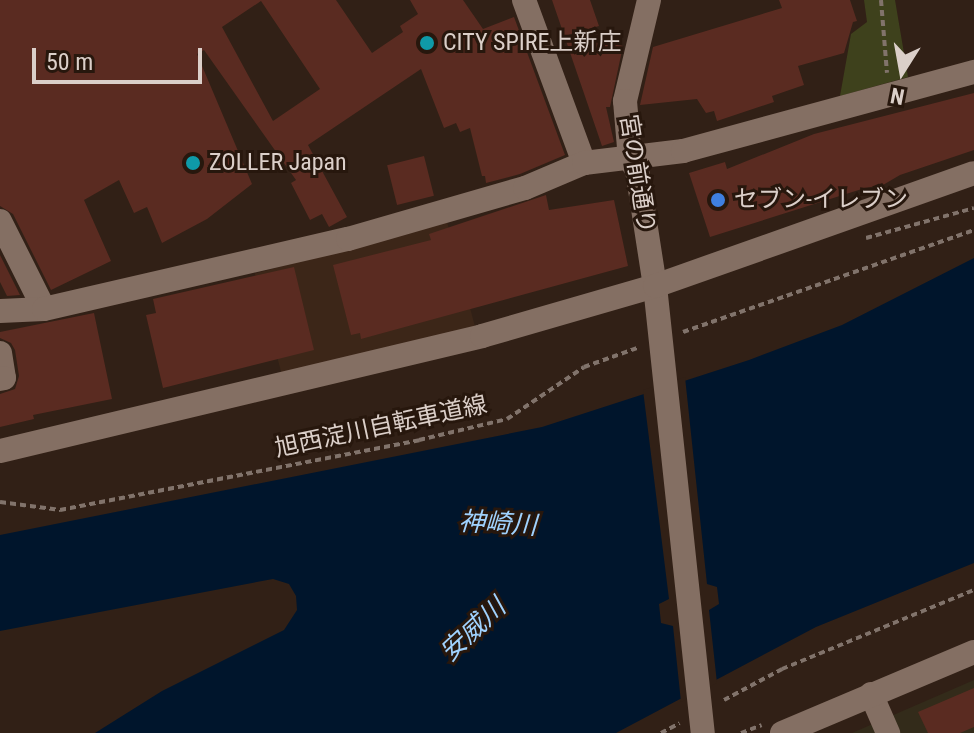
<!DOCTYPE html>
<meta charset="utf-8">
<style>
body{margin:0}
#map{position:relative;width:974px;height:733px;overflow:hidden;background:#312016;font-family:"Roboto Condensed","Noto Sans JP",sans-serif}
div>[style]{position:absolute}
.commercial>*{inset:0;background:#332b1a}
.built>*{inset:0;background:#3c2618;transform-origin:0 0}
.green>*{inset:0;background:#3e411c}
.water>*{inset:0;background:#00152c}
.pier>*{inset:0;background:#312016}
.building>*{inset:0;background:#5a2b21;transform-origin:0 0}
.path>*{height:4px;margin-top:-2px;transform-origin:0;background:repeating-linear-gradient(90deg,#81736b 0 6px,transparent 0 10px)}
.minor>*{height:24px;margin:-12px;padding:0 12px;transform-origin:12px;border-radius:12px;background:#846f63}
.dots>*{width:22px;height:22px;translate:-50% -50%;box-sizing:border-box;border:4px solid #27170d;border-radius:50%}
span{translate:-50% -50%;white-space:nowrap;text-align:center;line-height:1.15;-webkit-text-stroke:6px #27170d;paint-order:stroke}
.poi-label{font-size:24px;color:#dbcfc9}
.left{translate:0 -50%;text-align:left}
.street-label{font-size:24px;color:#dbcfc9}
.water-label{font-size:26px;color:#a0d2fe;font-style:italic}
.north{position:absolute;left:862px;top:32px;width:80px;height:80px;-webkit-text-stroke:6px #27170d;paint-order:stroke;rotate:191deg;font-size:22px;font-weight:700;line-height:32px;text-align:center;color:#dbcfc9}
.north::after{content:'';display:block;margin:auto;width:28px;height:36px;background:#dbcfc9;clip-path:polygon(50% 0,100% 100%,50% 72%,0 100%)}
.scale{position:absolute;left:32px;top:48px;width:170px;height:36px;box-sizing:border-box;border:4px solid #dbcfc9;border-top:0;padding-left:10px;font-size:24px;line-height:28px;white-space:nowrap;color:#dbcfc9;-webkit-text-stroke:6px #27170d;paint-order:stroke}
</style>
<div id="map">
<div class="commercial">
<i style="clip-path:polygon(974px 680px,974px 733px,852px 733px)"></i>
</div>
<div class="built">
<i style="left:447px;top:222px;width:111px;height:199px;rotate:75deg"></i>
</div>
<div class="green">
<i style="clip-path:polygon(864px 0,895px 0,908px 77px,840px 96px,851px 34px,867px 22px)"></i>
</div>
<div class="water">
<i style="clip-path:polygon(974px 258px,974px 563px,816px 627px,616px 733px,95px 733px,162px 691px,284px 630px,297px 610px,296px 596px,289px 584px,273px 579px,0 631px,0 535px,542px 427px,749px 360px,842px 325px)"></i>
</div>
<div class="pier">
<i style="clip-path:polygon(685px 377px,707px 584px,717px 587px,719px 604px,709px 610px,717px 683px,681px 702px,673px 626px,661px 623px,659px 604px,669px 599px,643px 390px)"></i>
</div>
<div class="building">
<i style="clip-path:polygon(evenodd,0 0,336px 0,372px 53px,403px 32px,400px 26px,418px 14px,410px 0,463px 0,483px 29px,514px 17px,565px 155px,520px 174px,486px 183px,485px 176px,482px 176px,470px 128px,460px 132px,456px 123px,444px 128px,421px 69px,308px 145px,347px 217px,329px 227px,322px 214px,310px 220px,291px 183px,296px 180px,204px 50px,197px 54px,252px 184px,207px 219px,162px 243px,147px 207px,134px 213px,119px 180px,84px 200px,111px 261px,51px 290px,13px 214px,0 206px,0 0,261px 1px,320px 89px,273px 121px,222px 27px,261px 1px)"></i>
<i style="clip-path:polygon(552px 0,590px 0,599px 26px,568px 35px,623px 46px,610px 107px,606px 107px,614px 142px,602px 146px)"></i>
<i style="clip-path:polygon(779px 0,850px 0,857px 21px,853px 22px,844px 53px,798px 66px,804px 85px,772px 96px,774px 102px,717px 121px,714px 111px,706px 113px,697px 99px,640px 105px,653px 47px,782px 8px)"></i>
<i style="clip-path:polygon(974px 93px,974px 150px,900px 175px,883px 185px,865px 188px,710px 237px,689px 173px,725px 162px,727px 169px,814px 134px)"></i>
<i style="left:424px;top:156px;width:41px;height:38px;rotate:76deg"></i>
<i style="clip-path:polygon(546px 195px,549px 210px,614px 200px,628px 266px,361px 339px,360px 333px,351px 335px,333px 265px,431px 240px,429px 234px)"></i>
<i style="clip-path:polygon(0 255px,20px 295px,7px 296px,0 282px)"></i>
<i style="clip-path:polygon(294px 267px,314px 350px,163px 388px,146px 315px,156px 313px,153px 299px)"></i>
<i style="clip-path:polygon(94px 313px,112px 399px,33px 415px,34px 419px,0 427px,0 394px,15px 389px,19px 376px,15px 350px,11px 343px,0 338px,0 332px)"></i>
<i style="clip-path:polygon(974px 688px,974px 727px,960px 733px,928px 733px,918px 712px)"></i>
</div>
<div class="path">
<i style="left:881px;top:0;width:73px;rotate:85.3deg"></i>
<i style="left:866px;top:238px;width:112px;rotate:-15.5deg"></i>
<i style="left:683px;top:332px;width:308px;rotate:-19.3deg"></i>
<i style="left:0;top:502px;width:61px;rotate:7.6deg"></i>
<i style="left:60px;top:510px;width:366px;rotate:-11deg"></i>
<i style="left:419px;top:440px;width:90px;rotate:-13.4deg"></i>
<i style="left:507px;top:419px;width:93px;rotate:-34deg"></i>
<i style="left:584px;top:367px;width:59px;rotate:-19.7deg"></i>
<i style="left:724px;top:700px;width:66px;rotate:-28.1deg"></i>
<i style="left:782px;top:669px;width:208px;rotate:-22.4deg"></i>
<i style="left:661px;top:733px;width:21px;rotate:-28deg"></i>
<i style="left:741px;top:733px;width:22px;rotate:-21deg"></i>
</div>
<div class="minor">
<i style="left:524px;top:0;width:174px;rotate:69.8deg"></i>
<i style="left:649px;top:0;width:104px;rotate:103.4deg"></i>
<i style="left:625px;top:101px;width:58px;rotate:85.1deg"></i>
<i style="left:630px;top:159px;width:13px;rotate:58deg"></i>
<i style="left:637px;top:170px;width:117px;rotate:81.2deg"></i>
<i style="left:655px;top:286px;width:450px;rotate:83.9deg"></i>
<i style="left:0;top:221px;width:98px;rotate:63.4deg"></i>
<i style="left:0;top:311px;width:44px;rotate:-2.6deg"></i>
<i style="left:44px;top:309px;width:312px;rotate:-13deg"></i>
<i style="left:348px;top:239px;width:184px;rotate:-16.1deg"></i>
<i style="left:525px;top:188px;width:64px;rotate:-23deg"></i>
<i style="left:584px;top:163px;width:100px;rotate:-6.9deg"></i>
<i style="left:683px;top:151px;width:302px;rotate:-15.2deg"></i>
<i style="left:0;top:353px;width:25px;rotate:81deg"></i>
<i style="left:4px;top:378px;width:4px;rotate:166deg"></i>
<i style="left:0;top:451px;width:496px;rotate:-13.4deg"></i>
<i style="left:482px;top:336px;width:180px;rotate:-16.1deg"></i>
<i style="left:655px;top:286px;width:338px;rotate:-19.5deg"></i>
<i style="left:871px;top:694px;width:43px;rotate:66.4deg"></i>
<i style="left:782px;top:733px;width:208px;rotate:-22.9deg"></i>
</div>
<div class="dots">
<i style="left:427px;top:43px;background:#0f9aa8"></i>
<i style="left:193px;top:163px;background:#0f9aa8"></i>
<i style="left:718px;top:200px;background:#3f7fe0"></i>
</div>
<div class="poi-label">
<span class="left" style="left:443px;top:43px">CITY SPIRE上新庄</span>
<span class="left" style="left:209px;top:163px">ZOLLER Japan</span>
<span class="left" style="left:734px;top:200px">セブン-イレブン</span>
</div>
<div class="street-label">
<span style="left:637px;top:174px;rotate:81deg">宮の前通り</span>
<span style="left:381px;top:427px;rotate:-12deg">旭西淀川自転車道線</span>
</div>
<div class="water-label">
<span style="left:498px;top:524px;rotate:3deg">神崎川</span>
<span style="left:473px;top:630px;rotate:-43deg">安威川</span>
</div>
<div class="north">N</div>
<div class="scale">50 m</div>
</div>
